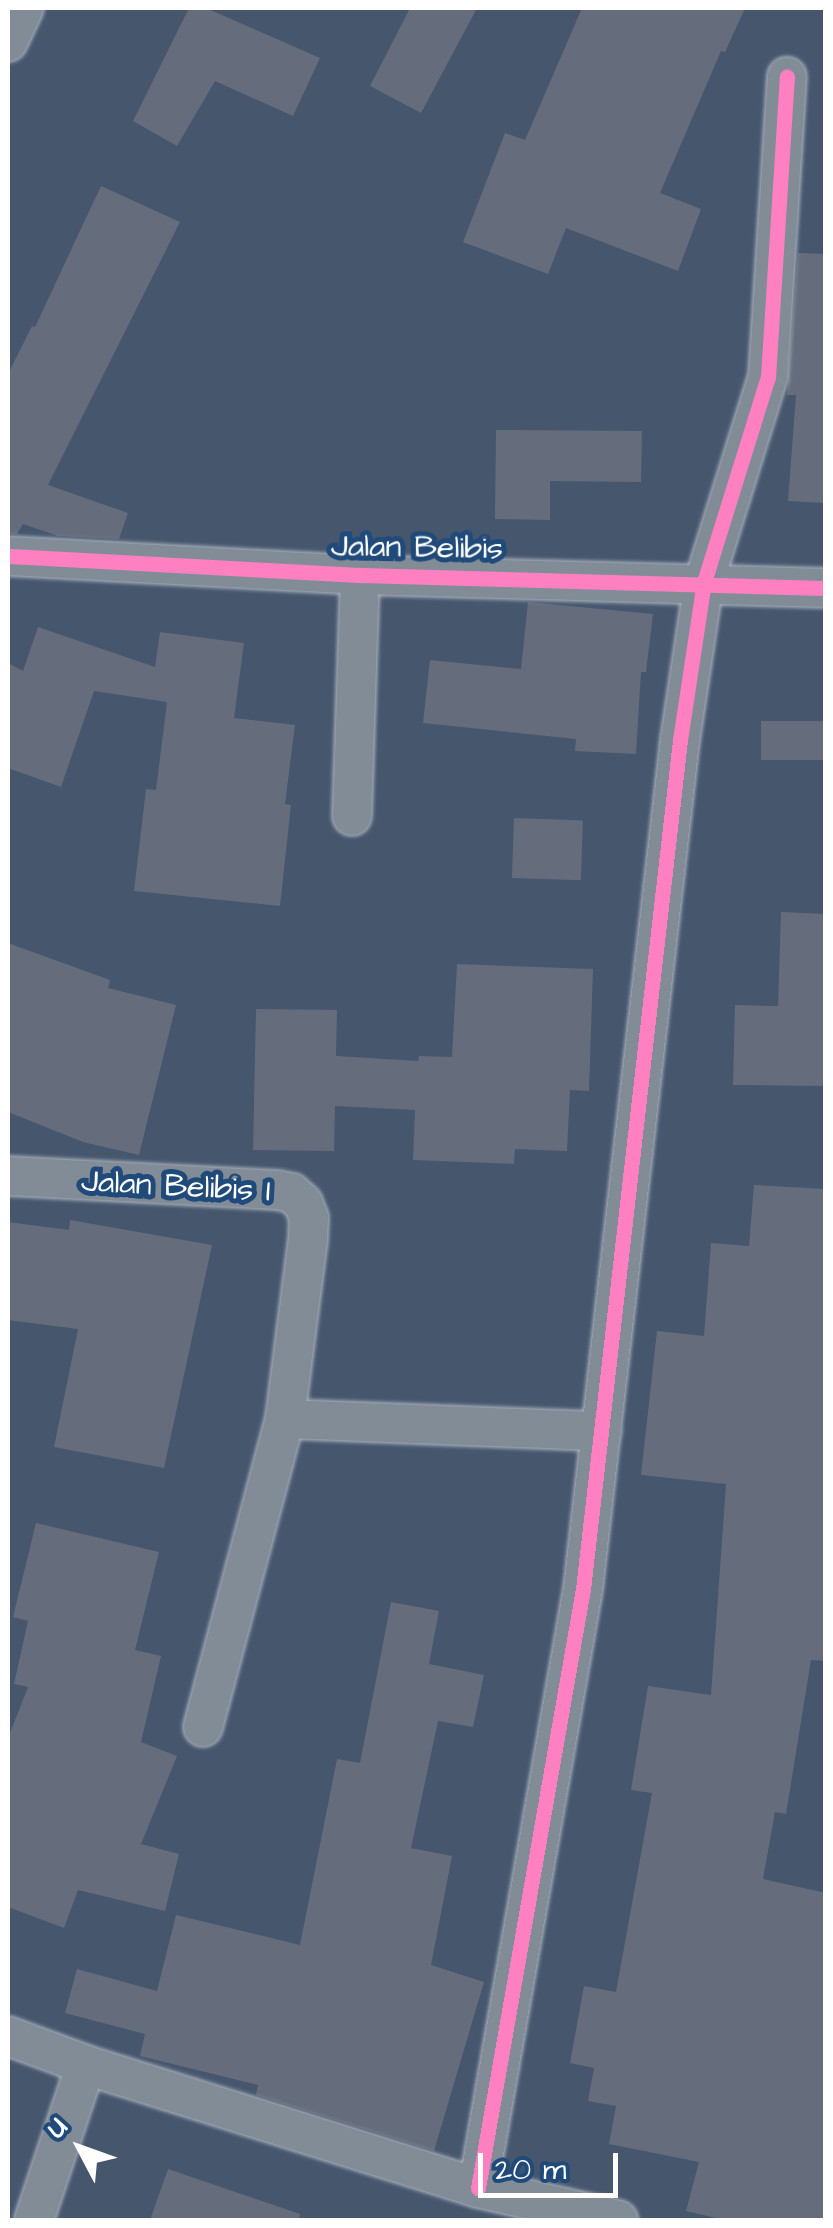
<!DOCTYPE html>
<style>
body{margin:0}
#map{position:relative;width:833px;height:2228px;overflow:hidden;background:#45566d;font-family:"Architects Daughter",sans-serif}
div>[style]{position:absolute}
.building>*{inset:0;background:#656d7c;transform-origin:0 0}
.roads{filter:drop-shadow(0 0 2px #abb3bd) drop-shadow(0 0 2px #abb3bd)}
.minor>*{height:38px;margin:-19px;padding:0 19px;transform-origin:19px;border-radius:19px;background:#828c97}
.cycleway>*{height:15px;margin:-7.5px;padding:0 7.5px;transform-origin:7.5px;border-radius:7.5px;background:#ff80c0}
span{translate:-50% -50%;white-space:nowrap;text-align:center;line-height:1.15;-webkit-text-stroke:10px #1f4a7a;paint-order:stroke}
.street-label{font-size:32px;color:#fff}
.frame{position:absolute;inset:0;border:10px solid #fff;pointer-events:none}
.north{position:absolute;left:30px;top:2098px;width:100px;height:100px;-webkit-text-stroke:8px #1f4a7a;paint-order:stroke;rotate:311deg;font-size:28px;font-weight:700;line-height:40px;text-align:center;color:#fff}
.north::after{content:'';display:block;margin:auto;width:35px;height:45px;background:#fff;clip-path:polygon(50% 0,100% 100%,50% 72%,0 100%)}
.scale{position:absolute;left:478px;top:2153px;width:140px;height:45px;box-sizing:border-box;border:5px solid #fff;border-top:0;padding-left:12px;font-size:30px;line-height:35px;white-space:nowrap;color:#fff;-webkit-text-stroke:8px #1f4a7a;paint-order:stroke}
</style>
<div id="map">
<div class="building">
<i style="clip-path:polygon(189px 8px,206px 8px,320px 58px,293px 116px,215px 81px,177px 146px,133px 121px)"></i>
<i style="clip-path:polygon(410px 8px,477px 8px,421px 113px,370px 86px)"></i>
<i style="clip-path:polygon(582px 8px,745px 8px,725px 52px,721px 51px,660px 193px,701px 209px,678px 271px,566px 228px,548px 274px,463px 242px,505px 133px,525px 140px)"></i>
<i style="clip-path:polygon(101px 186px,180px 222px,48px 485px,128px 513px,119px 539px,58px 536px,23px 524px,17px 534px,8px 534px,8px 374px,32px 326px,35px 327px)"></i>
<i style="clip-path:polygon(798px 253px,826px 254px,826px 503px,788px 501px,796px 395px,787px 395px)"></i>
<i style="clip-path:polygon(496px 430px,642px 431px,641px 482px,550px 481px,550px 520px,495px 519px)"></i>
<i style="clip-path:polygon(528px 602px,653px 614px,646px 672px,641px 672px,636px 754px,575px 751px,576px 739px,423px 723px,430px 660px,521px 669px)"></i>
<i style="clip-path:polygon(38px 627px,155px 667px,160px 632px,244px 643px,234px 718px,295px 725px,285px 804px,291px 805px,280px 906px,134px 891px,146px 789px,156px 790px,167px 702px,94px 691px,61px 787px,8px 768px,8px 663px,23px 671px)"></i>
<i style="left:761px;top:721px;width:65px;height:39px"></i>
<i style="left:514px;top:818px;width:69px;height:60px;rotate:2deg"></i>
<i style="clip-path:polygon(781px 912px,826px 914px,826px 1086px,733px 1085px,735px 1005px,778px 1006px)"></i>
<i style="clip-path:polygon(8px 943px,110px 980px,108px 988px,176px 1005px,139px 1155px,83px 1142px,8px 1112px)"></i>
<i style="clip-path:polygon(457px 964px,593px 969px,589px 1091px,570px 1090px,567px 1151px,515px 1149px,514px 1164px,413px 1160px,415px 1110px,335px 1106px,334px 1151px,253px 1150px,256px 1009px,337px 1010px,336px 1056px,418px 1061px,419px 1056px,452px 1057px)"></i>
<i style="clip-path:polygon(754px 1185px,826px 1189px,826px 1661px,811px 1660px,786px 1814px,775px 1812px,763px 1879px,826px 1893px,826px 2220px,725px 2220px,686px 2211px,699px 2162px,609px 2144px,616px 2106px,588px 2101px,594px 2068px,570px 2063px,584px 1986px,616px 1992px,652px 1793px,631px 1790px,648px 1686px,711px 1695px,726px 1484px,641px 1475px,657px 1331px,704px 1336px,711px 1243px,749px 1246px)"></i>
<i style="clip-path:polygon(70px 1220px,212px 1245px,164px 1468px,54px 1447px,78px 1329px,8px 1320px,8px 1222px,69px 1230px)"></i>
<i style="clip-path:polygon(36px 1523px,159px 1552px,135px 1650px,161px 1656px,141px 1742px,177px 1756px,141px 1844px,179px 1854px,165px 1911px,78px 1890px,64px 1928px,8px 1907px,8px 1738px,28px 1687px,14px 1684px,28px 1621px,13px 1617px)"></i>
<i style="clip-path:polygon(391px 1602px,439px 1611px,429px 1664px,484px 1675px,473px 1727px,438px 1721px,411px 1848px,452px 1856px,431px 1965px,484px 1982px,434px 2151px,256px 2095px,258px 2085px,140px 2056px,145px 2034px,65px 2013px,77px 1969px,157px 1991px,176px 1915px,300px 1945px,337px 1759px,360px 1763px)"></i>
<i style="clip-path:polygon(168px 2169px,300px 2214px,299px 2220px,150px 2220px)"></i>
</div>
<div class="roads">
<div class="minor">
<i style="left:8px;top:42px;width:38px;rotate:-65deg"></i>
<i style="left:8px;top:556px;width:353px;rotate:3.1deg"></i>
<i style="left:360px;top:575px;width:466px;rotate:1.6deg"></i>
<i style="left:352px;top:816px;width:241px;rotate:-88.1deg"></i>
<i style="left:8px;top:1176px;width:269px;rotate:3deg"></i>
<i style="left:277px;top:1190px;width:15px;rotate:11deg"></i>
<i style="left:292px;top:1193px;width:15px;rotate:42deg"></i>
<i style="left:303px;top:1203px;width:16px;rotate:68deg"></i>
<i style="left:309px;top:1218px;width:21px;rotate:93deg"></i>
<i style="left:308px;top:1239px;width:181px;rotate:97.3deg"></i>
<i style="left:203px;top:1727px;width:319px;rotate:-75.1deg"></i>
<i style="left:285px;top:1419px;width:317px;rotate:2.2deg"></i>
<i style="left:8px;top:2036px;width:83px;rotate:20.4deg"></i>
<i style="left:478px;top:2188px;width:608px;rotate:-80.06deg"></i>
<i style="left:583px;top:1589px;width:855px;rotate:-83.48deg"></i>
<i style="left:680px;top:740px;width:160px;rotate:-81.4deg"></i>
<i style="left:704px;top:582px;width:215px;rotate:-72.7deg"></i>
<i style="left:768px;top:377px;width:301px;rotate:-86.4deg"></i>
<i style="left:34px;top:2220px;width:163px;rotate:-71.5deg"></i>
<i style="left:86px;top:2065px;width:411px;rotate:17.4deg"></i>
<i style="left:478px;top:2188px;width:144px;rotate:12.9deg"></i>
</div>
</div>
<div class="cycleway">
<i style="left:8px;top:556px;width:353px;rotate:3.1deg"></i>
<i style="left:360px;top:575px;width:466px;rotate:1.6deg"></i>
<i style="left:478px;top:2188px;width:608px;rotate:-80.06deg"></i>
<i style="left:583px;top:1589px;width:855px;rotate:-83.48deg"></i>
<i style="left:680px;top:740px;width:160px;rotate:-81.4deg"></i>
<i style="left:704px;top:582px;width:215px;rotate:-72.7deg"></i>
<i style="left:768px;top:377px;width:301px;rotate:-86.4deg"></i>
</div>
<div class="street-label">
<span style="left:417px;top:548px;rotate:1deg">Jalan Belibis</span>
<span style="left:176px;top:1187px;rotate:3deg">Jalan Belibis I</span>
</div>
<div class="frame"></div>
<div class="north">U</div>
<div class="scale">20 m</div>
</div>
